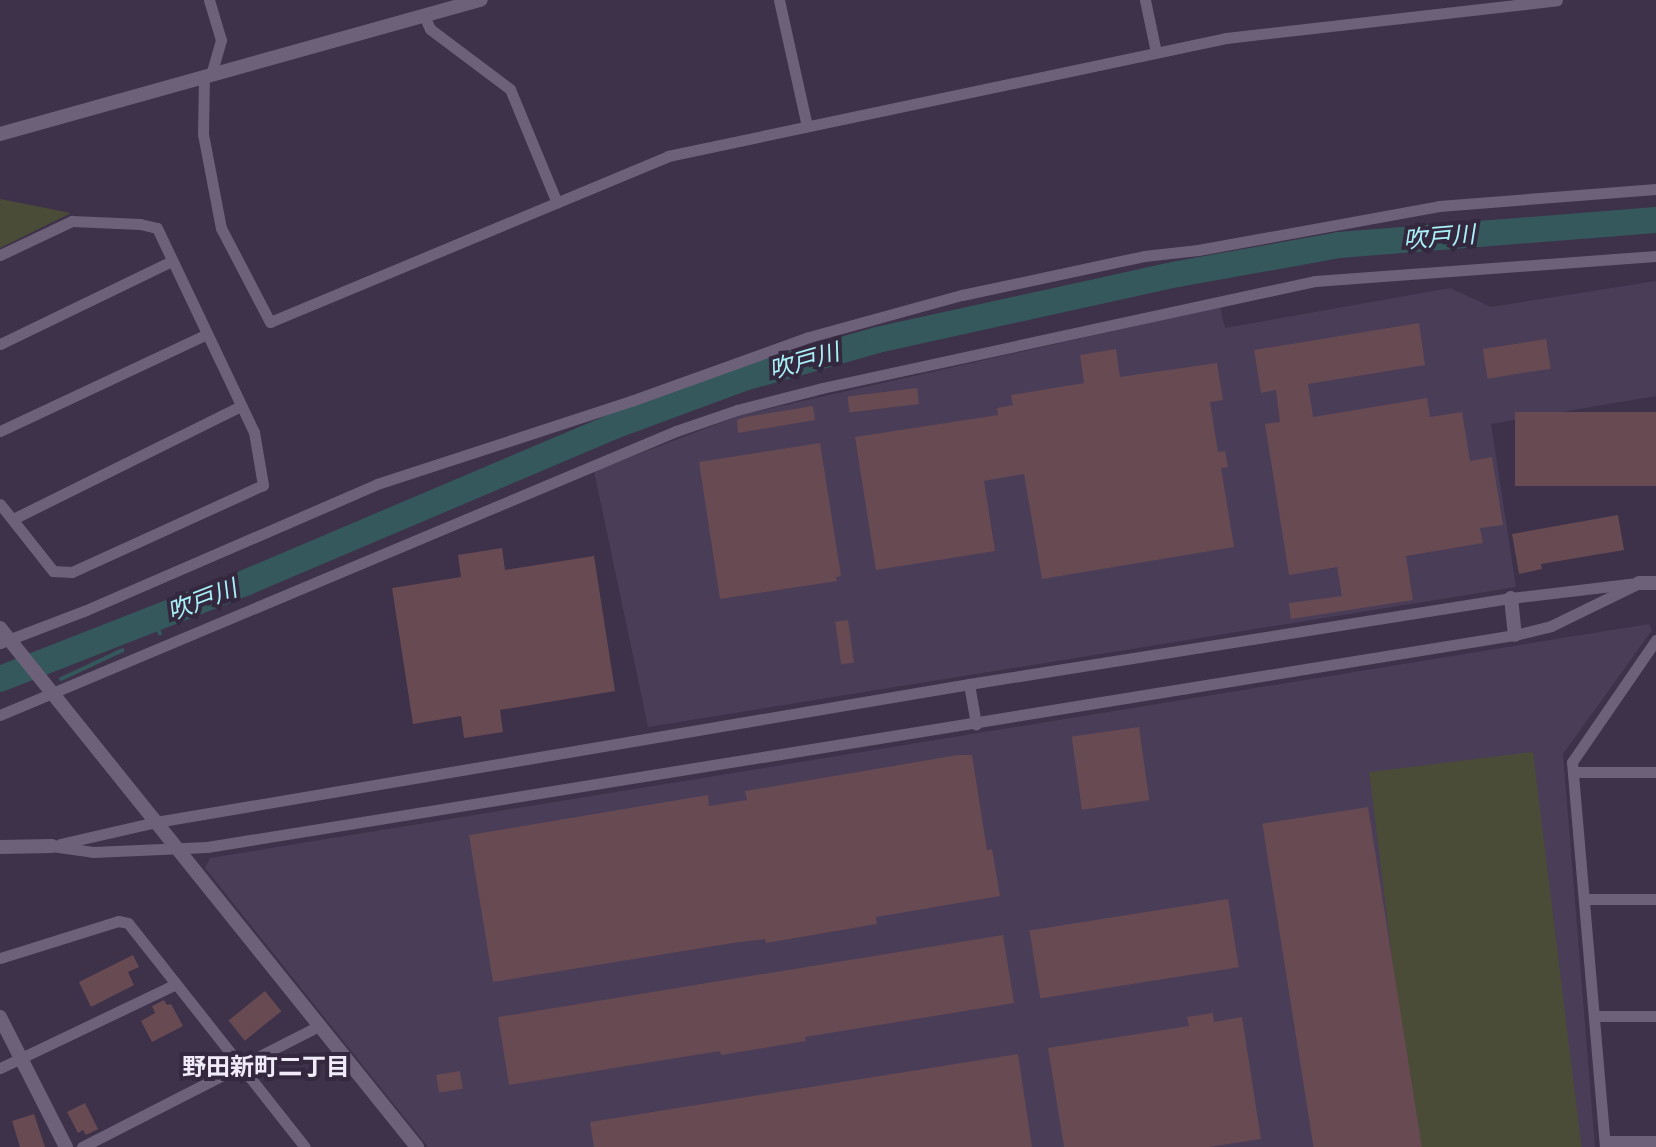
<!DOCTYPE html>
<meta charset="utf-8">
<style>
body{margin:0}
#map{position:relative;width:1656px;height:1147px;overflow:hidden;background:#3d3249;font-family:"Asap Condensed","Noto Sans JP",sans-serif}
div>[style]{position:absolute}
.built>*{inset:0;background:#4a3d58}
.green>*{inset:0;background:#4a4c37;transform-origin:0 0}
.stream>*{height:4px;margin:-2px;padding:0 2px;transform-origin:2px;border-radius:2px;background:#35585c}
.river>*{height:26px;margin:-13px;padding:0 13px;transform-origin:13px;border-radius:13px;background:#35585c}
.building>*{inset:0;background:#674a52;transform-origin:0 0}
.minor>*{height:11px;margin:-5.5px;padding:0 5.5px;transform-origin:5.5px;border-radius:5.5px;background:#6d617a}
.tertiary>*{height:14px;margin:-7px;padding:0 7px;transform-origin:7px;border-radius:7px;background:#6d617a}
span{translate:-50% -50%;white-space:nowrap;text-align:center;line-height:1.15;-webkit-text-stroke:8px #33283e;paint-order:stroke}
.water-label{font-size:24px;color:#aaf1f9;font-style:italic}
.neighbourhood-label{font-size:24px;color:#f1ebf9;font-weight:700}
</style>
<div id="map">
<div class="built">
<i style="clip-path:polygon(1656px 281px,1656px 396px,1491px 424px,1516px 587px,648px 727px,594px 471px,741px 415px,1220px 307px,1225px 328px,1450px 288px,1491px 307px)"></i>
<i style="clip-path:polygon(1649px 624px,1652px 630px,1563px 754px,1595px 1147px,428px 1147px,205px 868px,210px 858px)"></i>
</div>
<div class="green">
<i style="clip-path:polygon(0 199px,71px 213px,0 248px)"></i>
<i style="left:1533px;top:752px;width:398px;height:165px;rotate:83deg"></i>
</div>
<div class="stream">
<i style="left:153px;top:618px;width:17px;rotate:66deg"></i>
<i style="left:61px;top:679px;width:68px;rotate:-25.1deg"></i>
</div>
<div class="river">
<i style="left:0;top:679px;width:265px;rotate:-21.4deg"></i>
<i style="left:247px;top:582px;width:399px;rotate:-23deg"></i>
<i style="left:614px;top:426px;width:139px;rotate:-20.3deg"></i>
<i style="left:744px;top:378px;width:138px;rotate:-15.9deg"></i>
<i style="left:877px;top:340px;width:308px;rotate:-12.4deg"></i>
<i style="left:1178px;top:274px;width:164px;rotate:-10.2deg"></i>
<i style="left:1339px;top:245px;width:318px;rotate:-4.5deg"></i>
</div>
<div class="building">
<i style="clip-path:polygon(1419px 323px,1425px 365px,1308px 384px,1313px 417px,1427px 398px,1430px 417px,1462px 412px,1470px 461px,1492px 457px,1503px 525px,1480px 528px,1483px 543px,1406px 556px,1413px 600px,1291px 619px,1289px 603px,1342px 596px,1337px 567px,1289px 575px,1265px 424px,1280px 422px,1276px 390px,1261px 393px,1254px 350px)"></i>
<i style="left:1546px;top:339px;width:30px;height:64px;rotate:81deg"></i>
<i style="clip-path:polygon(1116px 349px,1120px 377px,1217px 363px,1223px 400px,1210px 402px,1218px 452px,1225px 451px,1228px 467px,1221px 468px,1234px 547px,1042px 579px,1024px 474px,984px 481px,995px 551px,876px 570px,855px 437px,998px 415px,997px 408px,1013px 405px,1011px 395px,1084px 383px,1080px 355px)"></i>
<i style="left:917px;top:388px;width:16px;height:70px;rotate:83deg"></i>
<i style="clip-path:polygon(813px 406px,815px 420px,738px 433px,737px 420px,745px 417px)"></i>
<i style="left:1656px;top:412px;width:74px;height:141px;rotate:90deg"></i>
<i style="clip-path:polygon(820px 443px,841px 576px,836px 577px,837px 581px,720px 599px,699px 462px)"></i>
<i style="clip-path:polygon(1618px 515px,1624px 550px,1541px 564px,1542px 569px,1519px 574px,1512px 534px)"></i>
<i style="clip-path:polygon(502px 548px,505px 570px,594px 556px,615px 691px,500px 710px,503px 732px,464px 738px,461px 716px,413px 724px,392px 588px,461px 577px,458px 555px)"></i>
<i style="left:848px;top:620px;width:43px;height:13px;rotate:82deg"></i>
<i style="left:1139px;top:727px;width:74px;height:68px;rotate:82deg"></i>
<i style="clip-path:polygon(958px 755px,972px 755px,987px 850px,992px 849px,1000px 896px,876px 917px,877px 924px,766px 943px,765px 939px,733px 943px,493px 982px,469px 835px,708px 795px,709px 806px,747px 800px,745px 791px)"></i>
<i style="left:1368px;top:807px;width:344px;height:107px;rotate:81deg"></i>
<i style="left:1228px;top:899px;width:69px;height:201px;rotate:81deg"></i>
<i style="clip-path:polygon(1003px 935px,1014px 1003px,805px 1037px,806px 1041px,721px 1055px,720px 1051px,509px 1085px,498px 1017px)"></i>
<i style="clip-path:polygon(133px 955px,139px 967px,128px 972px,134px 985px,91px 1007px,79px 982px)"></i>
<i style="left:265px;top:991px;width:26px;height:47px;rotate:51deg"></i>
<i style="clip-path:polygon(164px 1000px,167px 1005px,171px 1004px,183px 1026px,152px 1042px,141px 1021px,155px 1013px,152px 1006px)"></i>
<i style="clip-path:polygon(1213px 1013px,1214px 1022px,1242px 1017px,1261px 1139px,1209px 1147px,1064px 1147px,1048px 1048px,1189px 1026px,1187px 1017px)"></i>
<i style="clip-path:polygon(1018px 1054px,1032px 1147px,594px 1147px,590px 1122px)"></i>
<i style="left:460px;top:1071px;width:18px;height:24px;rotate:81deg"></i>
<i style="clip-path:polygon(85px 1103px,98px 1129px,86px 1135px,83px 1130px,78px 1133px,67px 1112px)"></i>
<i style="clip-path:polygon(34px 1114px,45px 1147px,20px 1147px,12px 1121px)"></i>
</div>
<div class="minor">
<i style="left:209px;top:0;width:42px;rotate:73.3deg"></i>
<i style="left:221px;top:40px;width:36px;rotate:106deg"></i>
<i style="left:779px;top:0;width:129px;rotate:77.5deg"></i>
<i style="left:1145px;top:0;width:53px;rotate:78.1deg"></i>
<i style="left:424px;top:16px;width:14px;rotate:65deg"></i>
<i style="left:430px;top:29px;width:100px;rotate:36.9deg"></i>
<i style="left:510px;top:89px;width:123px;rotate:67.6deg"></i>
<i style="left:204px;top:77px;width:57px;rotate:91deg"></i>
<i style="left:203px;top:134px;width:96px;rotate:79.2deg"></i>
<i style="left:221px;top:228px;width:106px;rotate:62.5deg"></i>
<i style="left:270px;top:322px;width:431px;rotate:-22.6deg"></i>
<i style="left:668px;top:156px;width:570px;rotate:-11.94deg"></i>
<i style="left:1226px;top:38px;width:333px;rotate:-6.5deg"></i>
<i style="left:0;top:255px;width:80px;rotate:-25.3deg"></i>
<i style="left:72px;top:221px;width:68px;rotate:2.5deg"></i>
<i style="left:140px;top:224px;width:17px;rotate:13deg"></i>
<i style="left:157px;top:228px;width:226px;rotate:64.6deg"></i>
<i style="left:254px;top:432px;width:54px;rotate:80.4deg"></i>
<i style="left:263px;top:485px;width:210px;rotate:155.5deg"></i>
<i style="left:72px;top:572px;width:19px;rotate:-177deg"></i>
<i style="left:53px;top:571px;width:85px;rotate:-128.3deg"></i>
<i style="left:0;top:344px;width:191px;rotate:-25.8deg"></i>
<i style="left:0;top:431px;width:226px;rotate:-25.1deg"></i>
<i style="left:13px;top:519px;width:254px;rotate:-26.4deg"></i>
<i style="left:0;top:643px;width:90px;rotate:-20.9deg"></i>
<i style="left:84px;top:611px;width:319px;rotate:-23.4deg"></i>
<i style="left:377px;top:484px;width:267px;rotate:-18.1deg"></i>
<i style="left:631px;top:401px;width:189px;rotate:-19.8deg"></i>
<i style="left:809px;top:337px;width:159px;rotate:-15.4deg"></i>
<i style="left:962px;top:295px;width:186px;rotate:-12.1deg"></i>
<i style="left:1144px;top:256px;width:54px;rotate:-6.3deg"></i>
<i style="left:1198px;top:250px;width:245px;rotate:-10.3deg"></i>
<i style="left:1439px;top:206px;width:218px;rotate:-4.5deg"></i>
<i style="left:969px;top:684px;width:41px;rotate:80.1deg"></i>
<i style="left:0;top:715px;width:733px;rotate:-22.79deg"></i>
<i style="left:676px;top:431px;width:65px;rotate:-19deg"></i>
<i style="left:737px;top:410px;width:88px;rotate:-14.5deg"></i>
<i style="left:822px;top:388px;width:504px;rotate:-12.25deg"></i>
<i style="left:1315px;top:281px;width:342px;rotate:-4.2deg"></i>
<i style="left:1573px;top:772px;width:83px"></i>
<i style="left:60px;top:844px;width:98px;rotate:-12.9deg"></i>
<i style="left:156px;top:822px;width:825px;rotate:-9.63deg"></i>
<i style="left:969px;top:684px;width:549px;rotate:-9.02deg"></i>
<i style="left:1511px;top:598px;width:127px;rotate:-6.8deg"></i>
<i style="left:52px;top:846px;width:41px;rotate:8.3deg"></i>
<i style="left:93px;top:852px;width:114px;rotate:-2.5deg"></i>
<i style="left:207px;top:847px;width:1325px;rotate:-9.21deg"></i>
<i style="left:1515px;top:635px;width:37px;rotate:-14deg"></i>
<i style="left:1551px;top:626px;width:98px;rotate:-26deg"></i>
<i style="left:1585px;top:899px;width:71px"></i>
<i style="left:0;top:958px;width:124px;rotate:-17.4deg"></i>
<i style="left:118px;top:921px;width:10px;rotate:11deg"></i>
<i style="left:128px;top:923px;width:285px;rotate:51.7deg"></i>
<i style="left:1594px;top:1016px;width:62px"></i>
<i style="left:0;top:1068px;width:195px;rotate:-25.5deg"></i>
<i style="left:1605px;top:1141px;width:51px"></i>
<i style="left:82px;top:1147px;width:265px;rotate:-27.1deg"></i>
<i style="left:1605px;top:1147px;width:386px;rotate:-94.9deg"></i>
<i style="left:1572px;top:762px;width:148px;rotate:-55.5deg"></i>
</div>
<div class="tertiary">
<i style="left:0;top:134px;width:499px;rotate:-15.6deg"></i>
<i style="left:1639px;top:583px;width:17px"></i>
<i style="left:1511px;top:598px;width:37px;rotate:84deg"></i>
<i style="left:0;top:628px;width:666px;rotate:51.22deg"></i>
<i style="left:0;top:847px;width:52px;rotate:-1.1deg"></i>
<i style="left:0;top:1017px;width:146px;rotate:63.1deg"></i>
</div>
<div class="water-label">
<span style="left:1439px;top:237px;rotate:-5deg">吹戸川</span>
<span style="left:804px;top:361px;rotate:-16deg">吹戸川</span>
<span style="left:202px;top:600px;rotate:-21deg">吹戸川</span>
</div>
<div class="neighbourhood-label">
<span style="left:266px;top:1067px">野田新町二丁目</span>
</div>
</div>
